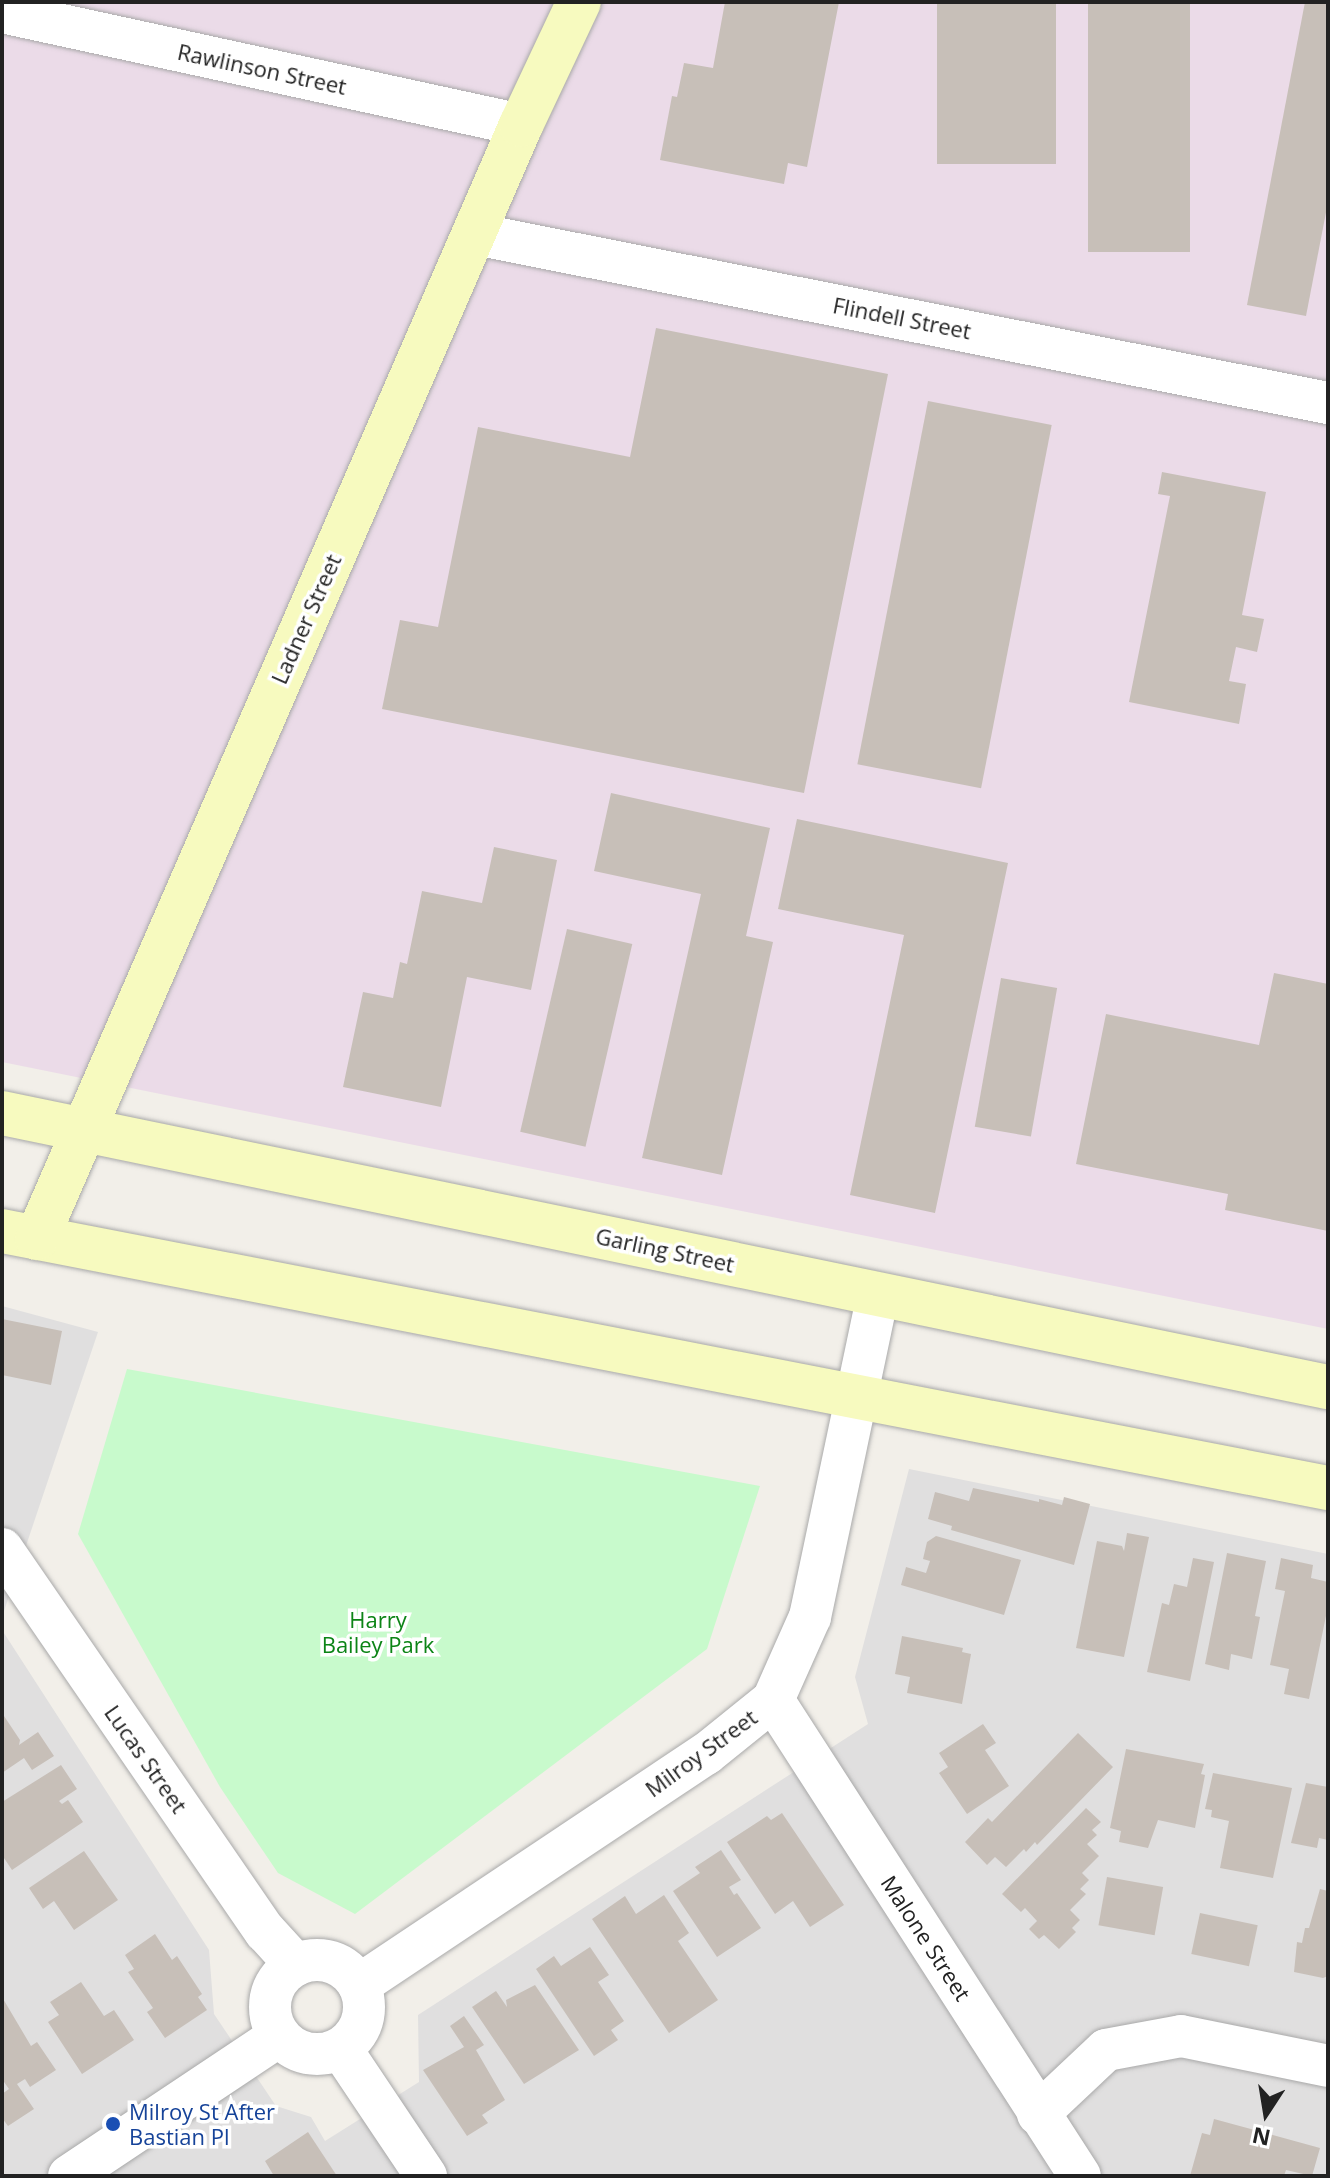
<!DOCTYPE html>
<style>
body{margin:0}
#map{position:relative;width:1330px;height:2178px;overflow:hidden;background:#f2efe9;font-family:"Open Sans",sans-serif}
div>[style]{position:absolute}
.residential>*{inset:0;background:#e0dfdf}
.industrial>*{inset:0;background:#ebdbe8}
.park>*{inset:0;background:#c8facc}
.building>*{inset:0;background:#c7bfb8;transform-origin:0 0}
.roads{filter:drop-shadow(0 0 2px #a9a9a9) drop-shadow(0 0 2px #a9a9a9)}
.street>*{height:42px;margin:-21px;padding:0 21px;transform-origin:21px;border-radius:21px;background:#fff}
.street>.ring{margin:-21px;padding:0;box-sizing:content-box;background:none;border:42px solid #fff;border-radius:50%}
.secondary>*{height:44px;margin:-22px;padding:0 22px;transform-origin:22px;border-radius:22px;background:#f7fabf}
.dots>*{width:22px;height:22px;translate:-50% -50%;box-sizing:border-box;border:4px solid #fff;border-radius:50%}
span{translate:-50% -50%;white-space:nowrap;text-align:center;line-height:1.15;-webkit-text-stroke:7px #fff;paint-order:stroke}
.street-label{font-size:22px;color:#222}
.park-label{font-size:22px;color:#0c8416}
.transit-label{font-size:22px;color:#164399}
.left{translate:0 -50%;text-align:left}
.frame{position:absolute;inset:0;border:4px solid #222;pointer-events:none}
.north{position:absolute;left:1226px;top:2074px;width:80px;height:80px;-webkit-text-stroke:6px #fff;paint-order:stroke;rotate:192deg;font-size:22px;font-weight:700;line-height:32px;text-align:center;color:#222}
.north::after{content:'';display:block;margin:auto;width:28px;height:36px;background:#222;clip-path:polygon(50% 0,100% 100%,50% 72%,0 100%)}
</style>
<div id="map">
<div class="residential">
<i style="clip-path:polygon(2px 1306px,98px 1332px,2px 1617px)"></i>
<i style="clip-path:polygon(909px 1469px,1328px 1554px,1328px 2176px,2px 2176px,2px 1630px,209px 1950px,214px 2014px,276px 2106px,311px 2117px,325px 2141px,419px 2082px,418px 2015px,868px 1724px,855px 1677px)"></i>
</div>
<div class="industrial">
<i style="clip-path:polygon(2px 2px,1328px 2px,1328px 1329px,2px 1062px)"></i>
</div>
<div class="park">
<i style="clip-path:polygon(127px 1369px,760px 1486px,707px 1649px,355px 1914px,278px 1873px,220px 1787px,78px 1534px)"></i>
</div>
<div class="building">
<i style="clip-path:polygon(725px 2px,839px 2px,807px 167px,788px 163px,784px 184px,660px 160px,672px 96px,677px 97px,684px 63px,713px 68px)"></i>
<i style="left:937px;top:2px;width:119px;height:162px"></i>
<i style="left:1088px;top:2px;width:102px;height:250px"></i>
<i style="clip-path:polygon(1305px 2px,1328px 2px,1328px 202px,1306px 316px,1247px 305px)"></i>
<i style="clip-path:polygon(656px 328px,888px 374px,804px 793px,382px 709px,400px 620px,438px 627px,478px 427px,630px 457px)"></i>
<i style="left:928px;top:401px;width:126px;height:370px;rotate:11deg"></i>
<i style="clip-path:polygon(1162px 472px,1266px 492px,1242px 615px,1264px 619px,1257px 652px,1236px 647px,1229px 681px,1246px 684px,1239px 724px,1129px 702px,1170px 496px,1158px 494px)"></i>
<i style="clip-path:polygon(611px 793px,770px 828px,746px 936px,773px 942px,722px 1175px,642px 1158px,701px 894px,594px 871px)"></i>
<i style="clip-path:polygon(797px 819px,1008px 863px,935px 1213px,850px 1195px,904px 935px,778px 909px)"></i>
<i style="clip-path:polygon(494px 847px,557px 860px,531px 990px,467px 977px,441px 1107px,343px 1087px,363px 992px,393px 998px,400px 962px,407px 964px,422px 891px,482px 903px)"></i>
<i style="left:567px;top:929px;width:67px;height:208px;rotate:13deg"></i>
<i style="clip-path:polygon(1274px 973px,1328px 984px,1328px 1231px,1225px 1210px,1228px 1194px,1076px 1164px,1106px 1014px,1259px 1045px)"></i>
<i style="left:1001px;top:978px;width:57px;height:151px;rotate:10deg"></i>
<i style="clip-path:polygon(2px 1319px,62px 1331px,51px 1385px,2px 1375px)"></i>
<i style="clip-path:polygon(973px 1488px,1039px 1502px,1039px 1499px,1062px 1505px,1064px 1497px,1090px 1504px,1074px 1565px,951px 1530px,952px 1526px,928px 1519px,935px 1492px,969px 1501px)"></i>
<i style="clip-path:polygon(1127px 1533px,1149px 1537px,1124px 1657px,1076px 1648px,1097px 1541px,1122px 1546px,1124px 1551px)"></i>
<i style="clip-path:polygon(936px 1536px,1021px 1560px,1004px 1615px,901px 1585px,906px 1567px,926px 1573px,930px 1561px,923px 1559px,927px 1542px)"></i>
<i style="clip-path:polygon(1227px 1553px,1266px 1561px,1255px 1616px,1260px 1617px,1252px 1659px,1231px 1654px,1229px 1670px,1205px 1664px)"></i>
<i style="clip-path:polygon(1193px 1558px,1214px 1562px,1190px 1681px,1147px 1672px,1162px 1603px,1169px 1605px,1174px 1584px,1187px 1587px)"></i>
<i style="clip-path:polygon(1281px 1558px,1313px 1565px,1311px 1578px,1328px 1582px,1328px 1606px,1309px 1699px,1284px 1694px,1289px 1669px,1270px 1665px,1285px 1591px,1275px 1589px)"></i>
<i style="clip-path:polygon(902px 1636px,963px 1648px,962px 1652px,971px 1654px,962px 1704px,907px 1693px,910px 1677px,895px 1674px)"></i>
<i style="clip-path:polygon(2px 1713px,20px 1740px,19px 1745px,38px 1732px,54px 1756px,32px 1770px,24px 1758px,2px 1773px)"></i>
<i style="clip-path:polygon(983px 1724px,996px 1743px,985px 1750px,1009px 1786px,967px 1814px,939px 1773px,948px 1767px,939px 1753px)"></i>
<i style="clip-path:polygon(1078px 1733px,1113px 1767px,1037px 1845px,1035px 1842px,1026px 1852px,1024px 1849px,1006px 1867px,995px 1857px,987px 1865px,965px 1842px,988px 1818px,992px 1822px)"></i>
<i style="clip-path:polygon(1126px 1749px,1204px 1764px,1201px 1774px,1205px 1775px,1195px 1828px,1158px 1820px,1148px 1848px,1119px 1842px,1121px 1831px,1110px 1828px)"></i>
<i style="clip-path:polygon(61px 1765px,77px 1789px,59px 1801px,62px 1804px,68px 1800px,83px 1822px,12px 1870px,2px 1855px,2px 1802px)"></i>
<i style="clip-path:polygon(1213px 1773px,1292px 1788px,1273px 1878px,1220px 1868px,1229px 1821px,1211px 1817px,1212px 1810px,1205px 1809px)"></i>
<i style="clip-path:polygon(1306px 1783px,1328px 1787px,1328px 1840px,1319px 1838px,1317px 1848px,1291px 1843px)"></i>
<i style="clip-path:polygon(1086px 1808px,1101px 1822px,1092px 1830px,1097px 1835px,1087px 1844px,1099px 1856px,1082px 1873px,1089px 1880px,1080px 1889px,1086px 1894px,1070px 1910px,1080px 1920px,1072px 1928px,1076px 1932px,1059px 1949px,1044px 1935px,1039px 1939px,1029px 1929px,1037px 1921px,1025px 1908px,1021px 1912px,1002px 1894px)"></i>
<i style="clip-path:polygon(782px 1813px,844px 1905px,810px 1927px,793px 1901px,775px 1914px,727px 1842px,767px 1816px,771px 1820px)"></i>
<i style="clip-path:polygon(721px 1850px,741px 1880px,729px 1887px,734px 1895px,737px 1893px,761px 1928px,717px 1957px,673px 1891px,700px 1873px,695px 1867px)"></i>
<i style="clip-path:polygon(84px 1851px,118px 1900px,74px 1930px,54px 1901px,43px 1909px,29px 1888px)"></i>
<i style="left:1107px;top:1877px;width:57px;height:49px;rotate:10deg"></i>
<i style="clip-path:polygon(1320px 1889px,1328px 1891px,1328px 1976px,1323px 1978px,1294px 1972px,1297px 1942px,1302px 1943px,1305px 1928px,1309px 1928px)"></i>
<i style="clip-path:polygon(664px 1895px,689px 1933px,678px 1941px,718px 2000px,669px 2033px,592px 1919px,625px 1896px,636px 1914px)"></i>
<i style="left:1200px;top:1913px;width:59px;height:42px;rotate:12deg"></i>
<i style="clip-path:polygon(155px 1934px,172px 1960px,177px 1956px,202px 1994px,198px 1997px,207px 2010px,165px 2038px,147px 2012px,153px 2008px,128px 1972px,134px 1969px,125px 1955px)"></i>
<i style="clip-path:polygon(590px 1947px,609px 1975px,598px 1982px,624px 2021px,611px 2030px,618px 2040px,594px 2056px,536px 1969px,554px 1956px,561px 1966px)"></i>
<i style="clip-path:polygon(81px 1982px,104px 2016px,114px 2010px,134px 2040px,82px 2074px,48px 2022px,59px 2015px,50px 2002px)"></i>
<i style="clip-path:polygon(535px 1985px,579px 2050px,524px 2084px,472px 2007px,496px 1991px,507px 2007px,506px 2000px)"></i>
<i style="clip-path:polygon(2px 1997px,31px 2046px,37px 2042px,56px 2070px,30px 2087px,25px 2079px,17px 2084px,34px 2109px,8px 2126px,2px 2118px,2px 2094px,9px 2089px,2px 2079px)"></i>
<i style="clip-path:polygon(464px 2016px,484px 2045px,476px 2050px,505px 2100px,482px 2115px,488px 2123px,467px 2136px,423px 2070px,464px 2047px,450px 2026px)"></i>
<i style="clip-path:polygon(1214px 2119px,1320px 2148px,1312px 2176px,1286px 2170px,1284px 2176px,1190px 2176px,1202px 2133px,1210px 2135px)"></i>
<i style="clip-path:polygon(308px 2132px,337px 2176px,274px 2176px,265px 2161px)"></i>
</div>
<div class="roads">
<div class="street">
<i style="left:2px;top:12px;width:531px;rotate:12.28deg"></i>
<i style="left:475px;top:234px;width:870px;rotate:11.21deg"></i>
<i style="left:2px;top:1549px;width:464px;rotate:55.5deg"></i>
<i style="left:265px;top:1931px;width:46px;rotate:47.6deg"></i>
<i style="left:773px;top:1700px;width:566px;rotate:57.18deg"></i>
<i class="ring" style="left:270px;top:1960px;width:52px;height:52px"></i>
<i style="left:359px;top:1985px;width:417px;rotate:-33.7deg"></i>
<i style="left:706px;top:1754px;width:86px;rotate:-38.9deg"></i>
<i style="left:773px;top:1700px;width:91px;rotate:-66deg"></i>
<i style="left:810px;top:1617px;width:330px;rotate:-78.1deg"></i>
<i style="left:341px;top:2049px;width:153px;rotate:56.2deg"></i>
<i style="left:1038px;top:2114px;width:93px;rotate:-43.3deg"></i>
<i style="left:1106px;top:2050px;width:76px;rotate:-10.6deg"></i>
<i style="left:1181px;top:2036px;width:150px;rotate:11.5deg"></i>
<i style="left:69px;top:2176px;width:252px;rotate:-33.7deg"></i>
</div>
<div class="secondary">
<i style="left:2px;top:1113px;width:1354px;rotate:11.68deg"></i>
<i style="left:2px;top:1231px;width:1351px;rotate:10.97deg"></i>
<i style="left:37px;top:1238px;width:1214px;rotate:-66.5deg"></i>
<i style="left:521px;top:125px;width:136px;rotate:-64.8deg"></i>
</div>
</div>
<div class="dots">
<i style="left:113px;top:2124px;background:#1a4fb4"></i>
</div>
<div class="street-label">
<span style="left:262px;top:69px;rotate:12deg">Rawlinson Street</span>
<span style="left:902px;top:318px;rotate:11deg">Flindell Street</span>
<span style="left:306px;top:619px;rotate:-66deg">Ladner Street</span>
<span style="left:665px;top:1250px;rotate:12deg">Garling Street</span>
<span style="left:701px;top:1753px;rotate:-36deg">Milroy Street</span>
<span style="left:146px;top:1759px;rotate:55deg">Lucas Street</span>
<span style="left:926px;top:1938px;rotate:57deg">Malone Street</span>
</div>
<div class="park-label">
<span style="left:378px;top:1632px">Harry<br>Bailey Park</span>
</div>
<div class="transit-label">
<span class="left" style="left:129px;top:2124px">Milroy St After<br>Bastian Pl</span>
</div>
<div class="frame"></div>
<div class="north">N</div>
</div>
